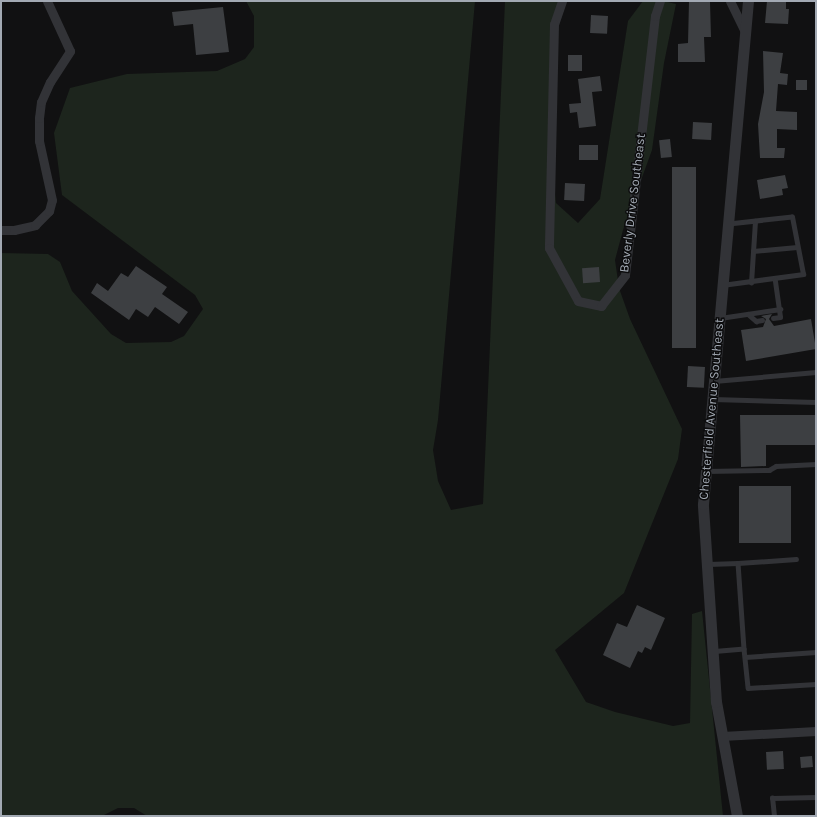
<!DOCTYPE html>
<style>
body{margin:0}
#map{position:relative;width:817px;height:817px;overflow:hidden;background:#111112;font-family:Karla,sans-serif}
div>[style]{position:absolute}
.green>*{inset:0;background:#1d251d}
.building>*{inset:0;background:#3d3f42;transform-origin:0 0}
.service>*{height:4.5px;margin:-2.25px;padding:0 2.25px;transform-origin:2.25px;border-radius:2.25px;background:#323337}
.minor>*{height:9px;margin:-4.5px;padding:0 4.5px;transform-origin:4.5px;border-radius:4.5px;background:#323337}
.tertiary>*{height:11px;margin:-5.5px;padding:0 5.5px;transform-origin:5.5px;border-radius:5.5px;background:#323337}
span{translate:-50% -50%;white-space:nowrap;text-align:center;line-height:1.15;-webkit-text-stroke:3px #0c0c0d;paint-order:stroke}
.street-label{font-size:13px;color:#a2a9b3}
.frame{position:absolute;inset:0;border:2px solid #a2a9b3;pointer-events:none}
</style>
<div id="map">
<div class="green">
<i style="clip-path:polygon(246px 1px,475px 1px,438px 420px,433px 450px,438px 481px,451px 510px,483px 504px,505px 1px,558px 1px,553px 175px,556px 203px,578px 223px,600px 199px,628px 21px,643px 1px,663px 1px,676px 4px,664px 63px,652px 150px,623px 230px,615px 260px,619px 288px,630px 319px,682px 429px,678px 459px,624px 593px,555px 650px,586px 702px,615px 712px,673px 726px,690px 723px,692px 614px,702px 611px,723px 816px,147px 816px,134px 808px,118px 808px,102px 816px,1px 816px,1px 253px,48px 254px,60px 262px,72px 291px,111px 334px,126px 343px,171px 342px,184px 336px,203px 309px,195px 295px,62px 195px,54px 133px,70px 88px,127px 74px,217px 71px,245px 59px,254px 47px,254px 16px)"></i>
</div>
<div class="building">
<i style="clip-path:polygon(689px 1px,710px 2px,711px 37px,704px 37px,705px 62px,678px 62px,678px 44px,688px 43px)"></i>
<i style="clip-path:polygon(767px 1px,786px 1px,786px 9px,789px 9px,788px 24px,765px 23px)"></i>
<i style="clip-path:polygon(223px 7px,229px 52px,196px 55px,193px 24px,174px 26px,172px 12px)"></i>
<i style="left:591px;top:15px;width:17px;height:18px;rotate:3deg"></i>
<i style="clip-path:polygon(763px 51px,783px 53px,780px 73px,788px 74px,787px 85px,778px 84px,776px 111px,797px 112px,797px 130px,777px 129px,777px 148px,785px 148px,784px 158px,760px 158px,758px 124px,764px 92px)"></i>
<i style="left:568px;top:55px;width:14px;height:16px"></i>
<i style="clip-path:polygon(600px 76px,602px 91px,592px 92px,596px 126px,579px 128px,577px 112px,570px 113px,569px 104px,581px 103px,578px 79px)"></i>
<i style="left:796px;top:80px;width:11px;height:10px"></i>
<i style="left:693px;top:122px;width:19px;height:17px;rotate:3deg"></i>
<i style="left:670px;top:139px;width:18px;height:11px;rotate:84deg"></i>
<i style="left:579px;top:145px;width:19px;height:15px"></i>
<i style="left:672px;top:167px;width:24px;height:181px"></i>
<i style="clip-path:polygon(785px 175px,788px 188px,782px 189px,783px 195px,760px 199px,757px 180px)"></i>
<i style="left:565px;top:183px;width:20px;height:17px;rotate:3deg"></i>
<i style="clip-path:polygon(136px 266px,167px 287px,162px 294px,188px 312px,179px 324px,155px 307px,148px 317px,136px 309px,129px 320px,91px 293px,97px 283px,108px 291px,121px 273px,128px 277px)"></i>
<i style="left:599px;top:267px;width:15px;height:17px;rotate:86deg"></i>
<i style="clip-path:polygon(772px 314px,769px 319px,774px 326px,811px 319px,816px 349px,746px 361px,741px 330px,763px 327px,766px 319px,761px 316px)"></i>
<i style="left:688px;top:366px;width:17px;height:21px;rotate:3deg"></i>
<i style="clip-path:polygon(740px 415px,816px 415px,816px 445px,766px 445px,766px 466px,741px 467px)"></i>
<i style="left:739px;top:486px;width:52px;height:57px"></i>
<i style="clip-path:polygon(637px 605px,665px 618px,651px 650px,645px 647px,642px 653px,638px 651px,630px 668px,603px 655px,617px 623px,627px 627px)"></i>
<i style="left:783px;top:751px;width:18px;height:17px;rotate:87deg"></i>
<i style="left:812px;top:756px;width:11px;height:12px;rotate:85deg"></i>
</div>
<div class="service">
<i style="left:753px;top:251px;width:44px;rotate:-5.2deg"></i>
<i style="left:751px;top:283px;width:62px;rotate:-86.3deg"></i>
<i style="left:722px;top:285px;width:82px;rotate:-7.7deg"></i>
<i style="left:803px;top:274px;width:58px;rotate:-100.9deg"></i>
<i style="left:792px;top:217px;width:63px;rotate:173.7deg"></i>
<i style="left:748px;top:314px;width:11px;rotate:41deg"></i>
<i style="left:756px;top:321px;width:6px;rotate:-9deg"></i>
<i style="left:720px;top:318px;width:61px;rotate:-8.5deg"></i>
<i style="left:773px;top:318px;width:7px;rotate:-8deg"></i>
<i style="left:780px;top:317px;width:37px;rotate:-98deg"></i>
<i style="left:714px;top:381px;width:102px;rotate:-5deg"></i>
<i style="left:713px;top:399px;width:103px;rotate:1.7deg"></i>
<i style="left:706px;top:471px;width:63px;rotate:-0.9deg"></i>
<i style="left:769px;top:470px;width:8px;rotate:-30deg"></i>
<i style="left:776px;top:466px;width:40px;rotate:-2.9deg"></i>
<i style="left:738px;top:563px;width:58px;rotate:-3.9deg"></i>
<i style="left:708px;top:564px;width:30px;rotate:-2deg"></i>
<i style="left:738px;top:563px;width:86px;rotate:86deg"></i>
<i style="left:744px;top:649px;width:32px;rotate:175deg"></i>
<i style="left:744px;top:649px;width:39px;rotate:84deg"></i>
<i style="left:748px;top:688px;width:68px;rotate:-3.4deg"></i>
<i style="left:745px;top:657px;width:71px;rotate:-4deg"></i>
<i style="left:774px;top:816px;width:18px;rotate:-96deg"></i>
<i style="left:772px;top:798px;width:44px;rotate:-1.3deg"></i>
</div>
<div class="minor">
<i style="left:562px;top:1px;width:24px;rotate:109deg"></i>
<i style="left:554px;top:24px;width:224px;rotate:91.3deg"></i>
<i style="left:549px;top:248px;width:60px;rotate:61.3deg"></i>
<i style="left:578px;top:301px;width:24px;rotate:12deg"></i>
<i style="left:601px;top:306px;width:39px;rotate:-52deg"></i>
<i style="left:625px;top:275px;width:261px;rotate:-83.4deg"></i>
<i style="left:655px;top:16px;width:16px;rotate:-72deg"></i>
<i style="left:730px;top:1px;width:34px;rotate:64deg"></i>
<i style="left:1px;top:230px;width:13px"></i>
<i style="left:14px;top:230px;width:22px;rotate:-13deg"></i>
<i style="left:35px;top:225px;width:20px;rotate:-45deg"></i>
<i style="left:49px;top:211px;width:11px;rotate:-75deg"></i>
<i style="left:52px;top:200px;width:60px;rotate:-102.4deg"></i>
<i style="left:39px;top:141px;width:23px;rotate:-90deg"></i>
<i style="left:39px;top:118px;width:16px;rotate:-83deg"></i>
<i style="left:41px;top:102px;width:22px;rotate:-66deg"></i>
<i style="left:50px;top:82px;width:37px;rotate:-57deg"></i>
<i style="left:70px;top:51px;width:55px;rotate:-114.7deg"></i>
<i style="left:722px;top:736px;width:94px;rotate:-3deg"></i>
</div>
<div class="tertiary">
<i style="left:737px;top:816px;width:116px;rotate:-100.4deg"></i>
<i style="left:716px;top:702px;width:198px;rotate:-93.8deg"></i>
<i style="left:703px;top:504px;width:505px;rotate:-84.89deg"></i>
</div>
<div class="street-label">
<span style="left:633px;top:203px;rotate:-83deg">Beverly Drive Southeast</span>
<span style="left:712px;top:409px;rotate:-85deg">Chesterfield Avenue Southeast</span>
</div>
<div class="frame"></div>
</div>
